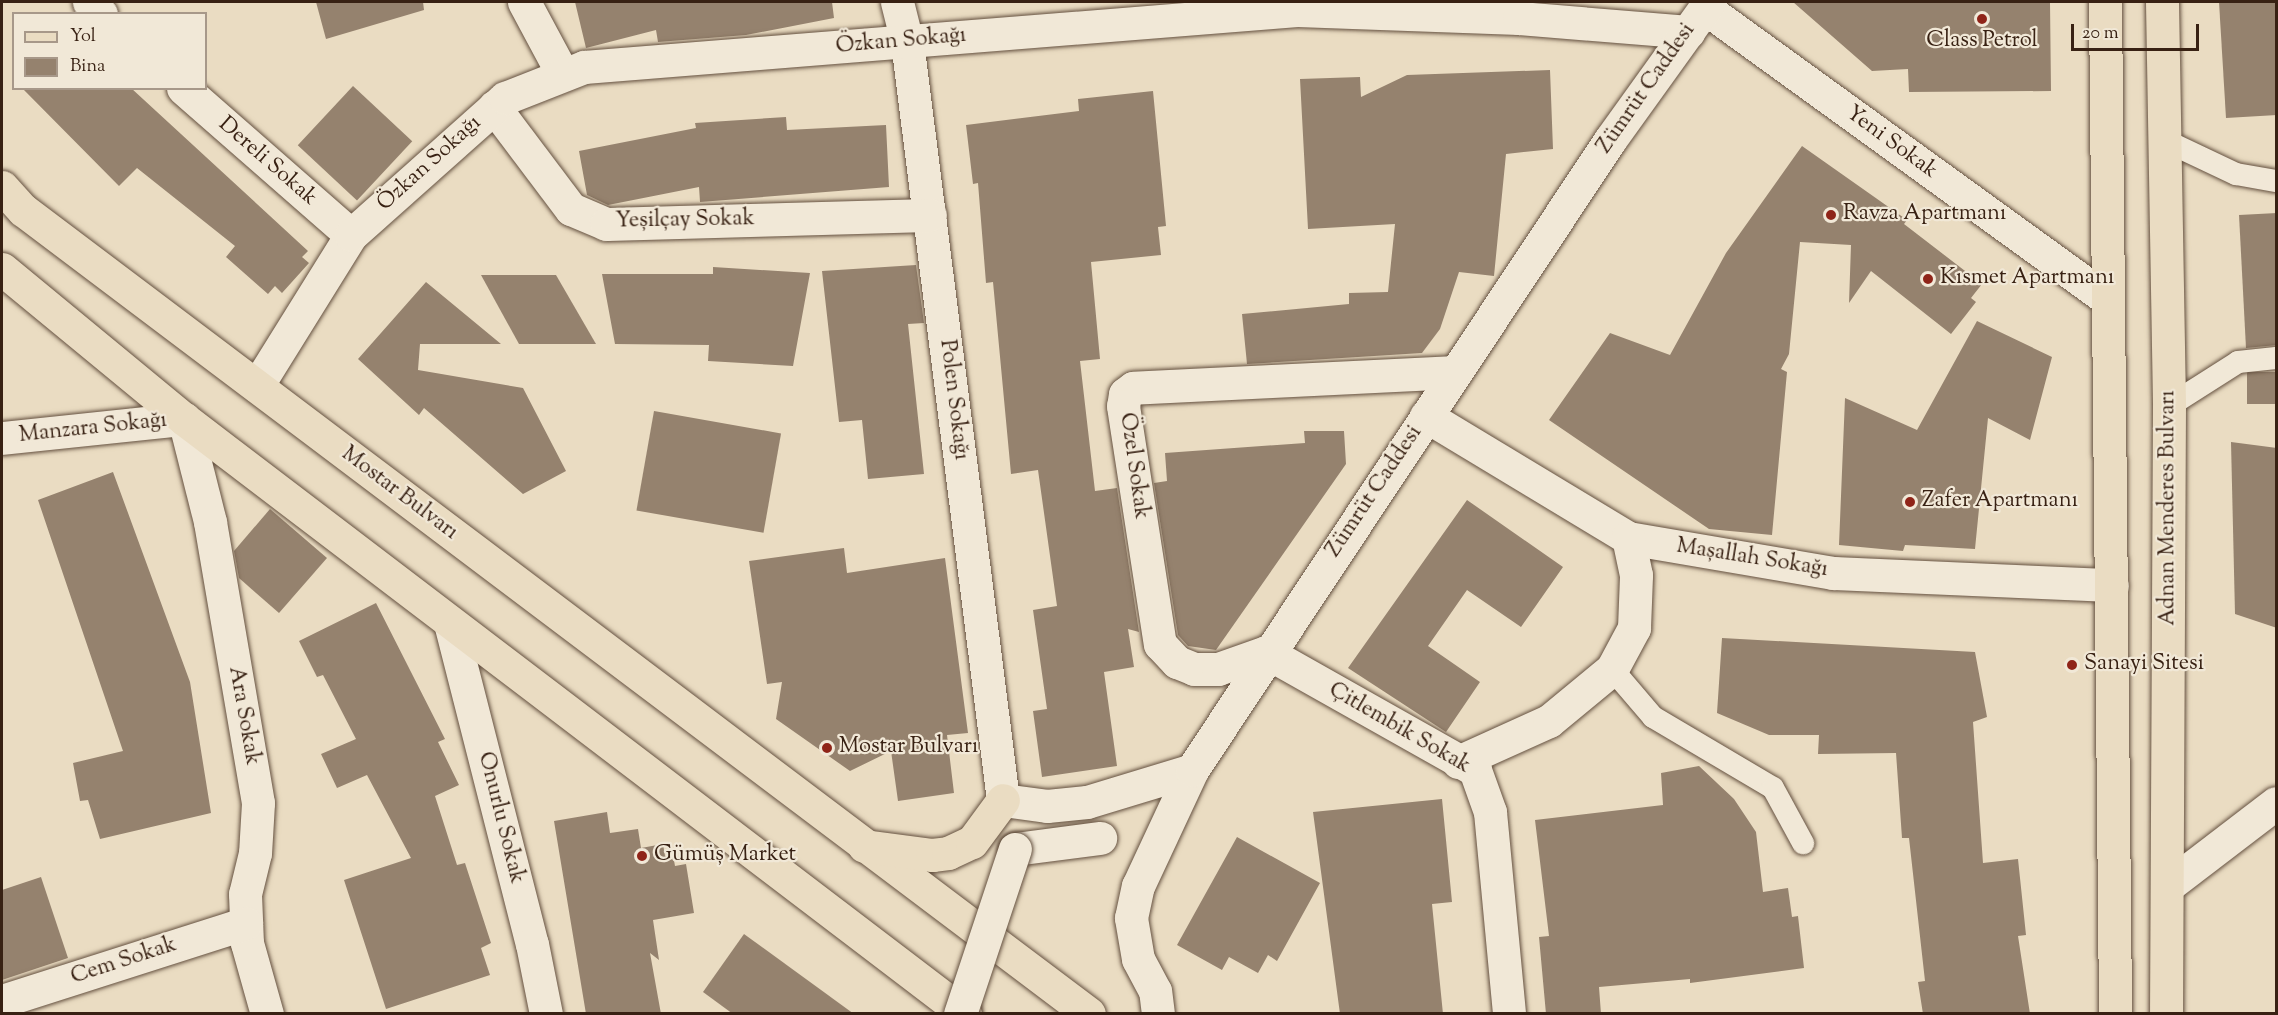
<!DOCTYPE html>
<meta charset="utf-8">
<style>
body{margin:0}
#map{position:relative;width:2278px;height:1015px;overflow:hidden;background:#eadcc2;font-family:"Sorts Mill Goudy",serif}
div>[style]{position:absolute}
.building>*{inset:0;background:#95826e;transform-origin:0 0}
.roads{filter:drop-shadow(0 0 2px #64503f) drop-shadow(0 0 2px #64503f)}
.lane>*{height:22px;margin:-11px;padding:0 11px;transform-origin:11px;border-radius:11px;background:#f1e8d7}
.street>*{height:33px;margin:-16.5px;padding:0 16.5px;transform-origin:16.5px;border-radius:16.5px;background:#f1e8d7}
.secondary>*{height:33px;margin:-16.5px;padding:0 16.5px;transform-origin:16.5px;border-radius:16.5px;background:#f1e8d7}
.primary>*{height:33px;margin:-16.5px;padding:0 16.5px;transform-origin:16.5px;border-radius:16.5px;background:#eadcc2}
.bridges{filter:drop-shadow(0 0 2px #64503f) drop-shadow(0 0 2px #64503f)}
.street-bridge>*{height:33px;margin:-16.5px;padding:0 16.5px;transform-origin:16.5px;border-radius:16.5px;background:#f1e8d7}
.dots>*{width:16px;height:16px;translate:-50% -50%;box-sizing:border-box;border:3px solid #f1e8d7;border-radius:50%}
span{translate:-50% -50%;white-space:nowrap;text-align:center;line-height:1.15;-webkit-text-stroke:4.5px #f1e8d7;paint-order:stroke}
.street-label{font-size:22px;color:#382113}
.poi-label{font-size:22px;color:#382113}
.left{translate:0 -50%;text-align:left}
.frame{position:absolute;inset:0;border:3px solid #382113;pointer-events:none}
.legend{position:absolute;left:12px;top:12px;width:195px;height:78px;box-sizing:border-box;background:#f1e8d7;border:2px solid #a79889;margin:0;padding:8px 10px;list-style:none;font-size:18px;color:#382113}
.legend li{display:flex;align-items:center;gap:12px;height:30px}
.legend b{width:30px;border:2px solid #a79889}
.scale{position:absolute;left:2071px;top:24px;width:128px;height:27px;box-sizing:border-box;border:3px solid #382113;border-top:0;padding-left:8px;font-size:18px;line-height:21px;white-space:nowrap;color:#382113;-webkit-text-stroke:4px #f1e8d7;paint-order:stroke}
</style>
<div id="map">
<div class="building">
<i style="clip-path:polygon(316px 2px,423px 2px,424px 10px,326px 39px)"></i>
<i style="clip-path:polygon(575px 2px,832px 2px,834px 18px,746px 35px,658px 42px,656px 30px,586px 48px)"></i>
<i style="clip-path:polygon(1793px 2px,2050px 2px,2051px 91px,1909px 92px,1908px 69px,1872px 71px)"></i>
<i style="clip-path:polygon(2219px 2px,2277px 2px,2277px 115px,2226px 118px)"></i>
<i style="clip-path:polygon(1550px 70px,1553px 149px,1506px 154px,1494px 276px,1459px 272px,1440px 329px,1422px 353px,1247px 364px,1242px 314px,1349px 304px,1349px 293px,1388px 292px,1395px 224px,1308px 229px,1300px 79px,1360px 77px,1361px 97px,1407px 75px)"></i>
<i style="left:353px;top:86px;width:81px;height:81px;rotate:43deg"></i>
<i style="clip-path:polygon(22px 88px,131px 88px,308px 251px,302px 257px,309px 263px,282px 293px,275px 286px,268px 294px,226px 257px,235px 246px,137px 168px,119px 186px)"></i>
<i style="clip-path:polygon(1153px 91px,1166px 226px,1158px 227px,1161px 255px,1091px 262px,1100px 359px,1080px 361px,1095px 491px,1117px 488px,1139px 632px,1128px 629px,1134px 667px,1104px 672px,1117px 766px,1042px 777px,1033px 711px,1047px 709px,1033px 610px,1057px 606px,1038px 470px,1011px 474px,993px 282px,986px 283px,978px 183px,973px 184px,966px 125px,1079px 111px,1078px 99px)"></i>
<i style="clip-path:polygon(786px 117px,787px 130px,886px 125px,889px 187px,700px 202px,699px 187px,608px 205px,587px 195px,579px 151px,696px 128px,695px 123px)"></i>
<i style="clip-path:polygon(1802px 146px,1907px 220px,1904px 224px,1982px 284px,1971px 298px,1976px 302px,1951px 334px,1871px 271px,1849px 303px,1851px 245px,1800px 242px,1789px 354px,1781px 369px,1787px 372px,1772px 535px,1709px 529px,1549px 420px,1610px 333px,1670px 355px,1726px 253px)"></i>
<i style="clip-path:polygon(2277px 213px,2277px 345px,2246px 348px,2239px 215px)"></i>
<i style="clip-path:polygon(916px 265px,924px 323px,908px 324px,924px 474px,868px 479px,862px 420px,839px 422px,822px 271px)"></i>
<i style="clip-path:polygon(713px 267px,810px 273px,793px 366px,708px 361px,709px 345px,615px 344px,602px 274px,713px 274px)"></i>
<i style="clip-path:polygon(481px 275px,556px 275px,596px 344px,519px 344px)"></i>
<i style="clip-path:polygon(426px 282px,501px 344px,420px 344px,418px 370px,523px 388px,566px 471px,523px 494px,424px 408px,419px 415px,358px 359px)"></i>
<i style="clip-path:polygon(1977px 321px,2052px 357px,2030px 440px,1988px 418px,1975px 549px,1905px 545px,1903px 551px,1839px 545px,1845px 398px,1917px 430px)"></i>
<i style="left:2277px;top:372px;width:32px;height:30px;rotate:90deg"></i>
<i style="left:654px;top:411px;width:129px;height:101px;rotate:10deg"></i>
<i style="clip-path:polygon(1304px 431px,1344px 431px,1346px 464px,1216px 650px,1188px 646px,1178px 635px,1154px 483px,1167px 481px,1165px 453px,1305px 443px)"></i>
<i style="clip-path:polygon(2231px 442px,2277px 448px,2277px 628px,2235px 614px)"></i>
<i style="clip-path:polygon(113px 472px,190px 682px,211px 813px,100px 839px,88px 800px,80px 801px,73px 763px,123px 751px,38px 500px)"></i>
<i style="clip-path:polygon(1467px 500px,1563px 567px,1521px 627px,1467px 590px,1428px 646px,1480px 682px,1446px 732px,1348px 668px)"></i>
<i style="clip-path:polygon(270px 509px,327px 558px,279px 613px,239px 578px,234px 551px)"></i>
<i style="clip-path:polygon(844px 548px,847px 573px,945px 558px,968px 733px,947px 735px,954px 793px,898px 801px,891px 751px,850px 771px,776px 719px,782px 682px,767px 684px,749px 561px)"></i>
<i style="clip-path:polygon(376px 603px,445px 739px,438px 742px,459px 785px,435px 796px,457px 865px,465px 863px,491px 943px,481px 948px,490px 975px,386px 1009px,344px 880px,411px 858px,367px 775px,337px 788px,321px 754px,356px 739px,323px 675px,317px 677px,299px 641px)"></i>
<i style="clip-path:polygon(1722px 638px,1975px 652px,1987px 717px,1973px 722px,1983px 863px,2018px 859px,2026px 935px,2018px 936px,2030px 1014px,1923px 1014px,1918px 982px,1925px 981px,1909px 838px,1902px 838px,1896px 753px,1818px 754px,1819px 735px,1769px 735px,1717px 713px)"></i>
<i style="clip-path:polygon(1699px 766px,1734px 799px,1756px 832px,1763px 892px,1788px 888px,1792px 917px,1798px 916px,1804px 968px,1690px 983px,1690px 979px,1599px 987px,1601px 1014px,1546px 1014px,1539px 937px,1549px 936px,1535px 820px,1663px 805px,1661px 773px)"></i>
<i style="clip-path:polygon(1442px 799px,1452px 902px,1432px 904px,1443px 1014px,1340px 1014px,1313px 812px)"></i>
<i style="clip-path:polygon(607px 812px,610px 833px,638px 829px,641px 848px,663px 844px,665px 856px,673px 855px,675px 866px,686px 864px,694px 913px,653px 920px,659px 960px,650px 953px,661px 1014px,586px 1014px,554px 821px)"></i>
<i style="clip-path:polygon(1237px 837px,1320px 883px,1277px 961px,1268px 955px,1258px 973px,1229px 957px,1222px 970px,1177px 945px)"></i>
<i style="clip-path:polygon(41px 877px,68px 958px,2px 980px,2px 890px)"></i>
<i style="clip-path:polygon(744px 934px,854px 1014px,733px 1014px,703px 992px)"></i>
</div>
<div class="roads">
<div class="lane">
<i style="left:2164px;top:140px;width:80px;rotate:25.3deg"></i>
<i style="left:2236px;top:174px;width:41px;rotate:9.9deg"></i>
<i style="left:2169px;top:406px;width:82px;rotate:-32.5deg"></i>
<i style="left:2238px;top:362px;width:38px;rotate:-6deg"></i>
<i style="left:1612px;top:669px;width:63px;rotate:49.5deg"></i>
<i style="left:1653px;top:717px;width:139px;rotate:30.6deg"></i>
<i style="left:1773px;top:788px;width:63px;rotate:61.4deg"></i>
</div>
<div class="street">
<i style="left:89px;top:2px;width:17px;rotate:45deg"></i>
<i style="left:524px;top:2px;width:81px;rotate:61.8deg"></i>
<i style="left:897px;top:2px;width:41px;rotate:76deg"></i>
<i style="left:907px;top:42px;width:764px;rotate:82.78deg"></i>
<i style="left:1705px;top:8px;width:496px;rotate:35.9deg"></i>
<i style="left:183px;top:88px;width:223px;rotate:41.2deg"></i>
<i style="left:494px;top:107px;width:128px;rotate:53deg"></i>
<i style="left:571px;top:209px;width:38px;rotate:23deg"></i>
<i style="left:606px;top:224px;width:324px;rotate:-1.6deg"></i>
<i style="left:1456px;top:372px;width:323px;rotate:177.2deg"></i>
<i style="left:1133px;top:388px;width:10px;rotate:143deg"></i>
<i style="left:1125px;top:394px;width:12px;rotate:99deg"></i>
<i style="left:1123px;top:406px;width:241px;rotate:81.2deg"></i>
<i style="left:1160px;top:644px;width:25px;rotate:47deg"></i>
<i style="left:1177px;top:662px;width:18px;rotate:22deg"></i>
<i style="left:1194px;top:669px;width:24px"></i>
<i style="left:1218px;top:669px;width:51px;rotate:-19.5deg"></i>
<i style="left:1266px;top:652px;width:240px;rotate:29.4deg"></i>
<i style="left:1475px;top:770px;width:45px;rotate:70.3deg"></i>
<i style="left:1490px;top:812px;width:203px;rotate:84.6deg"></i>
<i style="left:257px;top:386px;width:178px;rotate:-58.1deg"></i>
<i style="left:351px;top:235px;width:206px;rotate:-41.7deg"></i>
<i style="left:505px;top:98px;width:85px;rotate:-21.4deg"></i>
<i style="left:584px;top:67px;width:715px;rotate:-4.57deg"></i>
<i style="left:1297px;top:10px;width:222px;rotate:2.1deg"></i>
<i style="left:1519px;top:18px;width:170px;rotate:4.7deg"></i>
<i style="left:1426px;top:416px;width:236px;rotate:31.1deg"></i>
<i style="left:1628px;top:538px;width:208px;rotate:9.7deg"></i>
<i style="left:1833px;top:573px;width:279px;rotate:2.5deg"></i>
<i style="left:2px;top:438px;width:183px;rotate:-6deg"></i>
<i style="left:184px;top:419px;width:106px;rotate:75.8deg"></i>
<i style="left:210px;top:522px;width:285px;rotate:80.3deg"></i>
<i style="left:258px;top:803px;width:50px;rotate:93.4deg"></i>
<i style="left:255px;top:853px;width:42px;rotate:103.7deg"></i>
<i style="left:245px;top:894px;width:49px;rotate:87.7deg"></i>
<i style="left:247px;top:943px;width:74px;rotate:74.3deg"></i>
<i style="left:450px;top:623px;width:331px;rotate:75.7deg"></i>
<i style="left:532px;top:944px;width:71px;rotate:78.7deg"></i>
<i style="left:1458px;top:762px;width:100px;rotate:-24.3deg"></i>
<i style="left:1549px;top:721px;width:82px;rotate:-39.5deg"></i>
<i style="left:1612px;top:669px;width:47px;rotate:-61.8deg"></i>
<i style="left:1634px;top:628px;width:53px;rotate:-87.8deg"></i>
<i style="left:1636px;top:575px;width:38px;rotate:-102deg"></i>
<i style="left:1015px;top:849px;width:86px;rotate:-7.4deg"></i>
<i style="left:2170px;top:884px;width:133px;rotate:-37.4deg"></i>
<i style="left:2px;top:1001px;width:256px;rotate:-17.7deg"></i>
</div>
<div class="secondary">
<i style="left:1003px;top:800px;width:44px;rotate:7.8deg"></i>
<i style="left:1047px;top:806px;width:40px;rotate:-5.7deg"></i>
<i style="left:1087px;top:802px;width:110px;rotate:-16.9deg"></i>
<i style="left:1158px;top:1014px;width:23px;rotate:-97deg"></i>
<i style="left:1155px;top:991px;width:36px;rotate:-118deg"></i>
<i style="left:1138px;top:959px;width:42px;rotate:-99.7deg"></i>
<i style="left:1131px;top:918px;width:33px;rotate:-78deg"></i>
<i style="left:1138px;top:886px;width:128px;rotate:-65deg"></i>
<i style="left:1192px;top:770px;width:756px;rotate:-56.44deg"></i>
<i style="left:1610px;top:140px;width:170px;rotate:-54.3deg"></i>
</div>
<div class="primary">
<i style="left:2105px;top:2px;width:1012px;rotate:89.43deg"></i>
<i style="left:2162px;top:2px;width:404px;rotate:89deg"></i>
<i style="left:2169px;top:406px;width:608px;rotate:90.28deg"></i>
<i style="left:2px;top:187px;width:31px;rotate:48deg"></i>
<i style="left:23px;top:210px;width:1335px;rotate:37.02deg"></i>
<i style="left:2px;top:269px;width:236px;rotate:39.5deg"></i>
<i style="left:184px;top:419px;width:982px;rotate:37.3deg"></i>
<i style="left:864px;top:846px;width:69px;rotate:7.5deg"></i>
<i style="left:932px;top:855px;width:16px;rotate:-7deg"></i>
<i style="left:948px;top:853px;width:26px;rotate:-25deg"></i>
<i style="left:972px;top:842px;width:52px;rotate:-53.6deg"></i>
</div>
</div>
<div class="bridges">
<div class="street-bridge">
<i style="left:960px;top:1014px;width:174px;rotate:-71.6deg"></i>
</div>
</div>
<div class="dots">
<i style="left:1982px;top:19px;background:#8f2418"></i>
<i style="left:1831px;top:215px;background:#8f2418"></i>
<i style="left:1928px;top:279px;background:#8f2418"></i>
<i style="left:1910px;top:502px;background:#8f2418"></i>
<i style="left:2072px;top:665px;background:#8f2418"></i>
<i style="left:827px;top:748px;background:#8f2418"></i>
<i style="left:642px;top:856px;background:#8f2418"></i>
</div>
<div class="street-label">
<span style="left:901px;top:42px;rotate:-5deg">Özkan Sokağı</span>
<span style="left:1647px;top:89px;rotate:-55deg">Zümrüt Caddesi</span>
<span style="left:1891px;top:143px;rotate:36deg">Yeni Sokak</span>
<span style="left:267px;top:162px;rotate:41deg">Dereli Sokak</span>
<span style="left:430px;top:164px;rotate:-42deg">Özkan Sokağı</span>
<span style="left:685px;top:221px;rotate:-1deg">Yeşilçay Sokak</span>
<span style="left:953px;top:400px;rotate:83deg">Polen Sokağı</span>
<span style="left:93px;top:429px;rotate:-6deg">Manzara Sokağı</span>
<span style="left:1133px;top:466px;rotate:82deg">Özel Sokak</span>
<span style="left:1375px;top:492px;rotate:-56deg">Zümrüt Caddesi</span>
<span style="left:399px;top:494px;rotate:37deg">Mostar Bulvarı</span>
<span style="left:2169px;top:508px;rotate:-90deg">Adnan Menderes Bulvarı</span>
<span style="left:1752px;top:559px;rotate:9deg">Maşallah Sokağı</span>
<span style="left:243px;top:716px;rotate:80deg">Ara Sokak</span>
<span style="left:1399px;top:729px;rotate:30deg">Çitlembik Sokak</span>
<span style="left:500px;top:818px;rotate:76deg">Onurlu Sokak</span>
<span style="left:124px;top:962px;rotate:-18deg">Cem Sokak</span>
</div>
<div class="poi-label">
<span style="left:1982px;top:42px">Class Petrol</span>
<span class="left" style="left:1843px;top:215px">Ravza Apartmanı</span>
<span class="left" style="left:1940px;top:279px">Kısmet Apartmanı</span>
<span class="left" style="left:1922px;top:502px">Zafer Apartmanı</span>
<span class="left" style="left:2084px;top:665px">Sanayi Sitesi</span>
<span class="left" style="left:839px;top:748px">Mostar Bulvarı</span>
<span class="left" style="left:654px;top:856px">Gümüş Market</span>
</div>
<div class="frame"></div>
<ul class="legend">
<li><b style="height:8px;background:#eadcc2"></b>Yol</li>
<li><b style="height:16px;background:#95826e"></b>Bina</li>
</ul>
<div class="scale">20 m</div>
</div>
